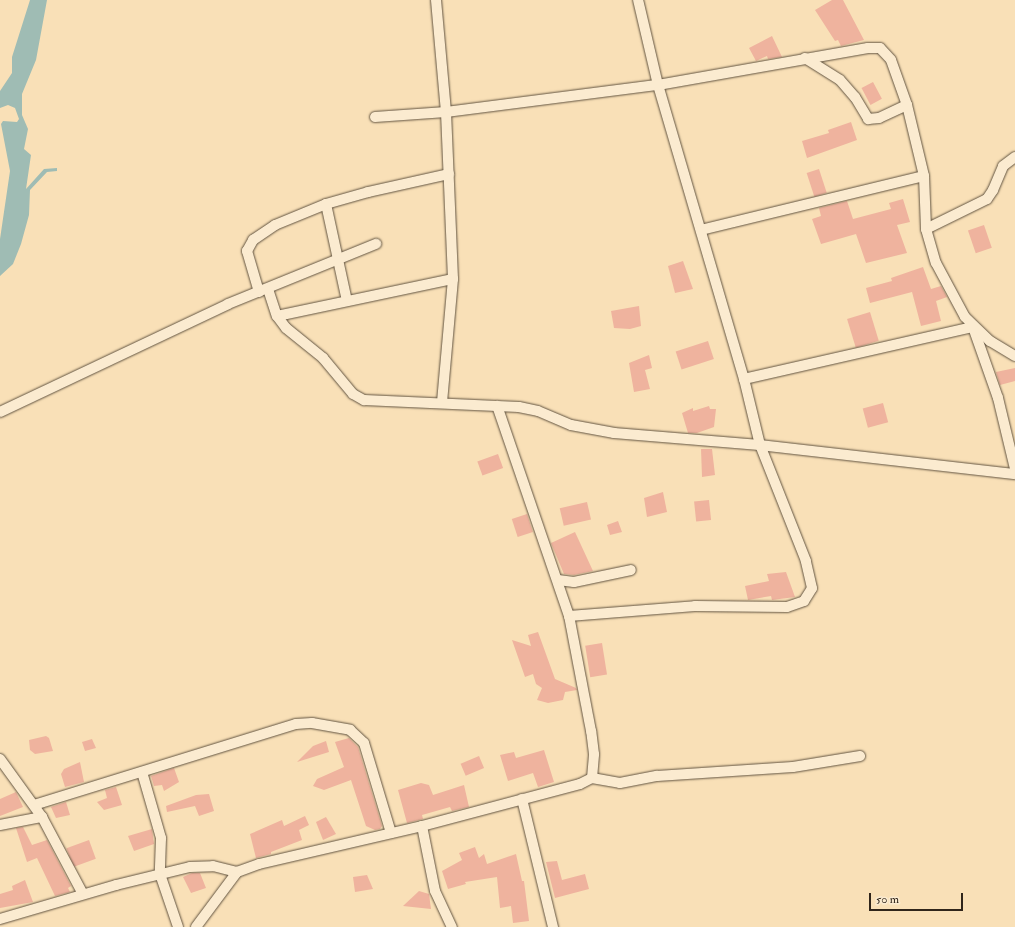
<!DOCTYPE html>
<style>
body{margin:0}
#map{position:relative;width:1015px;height:927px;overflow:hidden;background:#f9e0b7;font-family:"IM FELL Double Pica",serif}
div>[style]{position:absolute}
.water>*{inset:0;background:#9fbcb4}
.building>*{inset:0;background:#efb39e;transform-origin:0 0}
.roads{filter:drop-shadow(0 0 1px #625441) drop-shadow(0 0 1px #625441)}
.minor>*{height:10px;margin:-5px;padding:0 5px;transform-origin:5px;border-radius:5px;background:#fbebd0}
span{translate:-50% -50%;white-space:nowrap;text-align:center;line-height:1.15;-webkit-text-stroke:3px #fbebd0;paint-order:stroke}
.scale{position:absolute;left:869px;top:893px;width:94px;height:18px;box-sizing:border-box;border:2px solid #30251a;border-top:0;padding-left:5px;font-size:12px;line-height:14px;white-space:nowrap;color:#30251a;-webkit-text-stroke:3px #fbebd0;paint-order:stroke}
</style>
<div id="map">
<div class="water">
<i style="clip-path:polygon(30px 0,47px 0,36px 60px,22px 94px,22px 115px,28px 129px,24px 149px,31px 155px,26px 189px,44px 169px,57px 168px,57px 171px,47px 172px,30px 190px,29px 215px,21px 244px,13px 264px,0 276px,0 239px,10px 171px,1px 124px,3px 121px,17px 122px,19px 119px,15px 108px,8px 105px,0 108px,0 91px,12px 73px,12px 57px)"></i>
</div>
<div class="building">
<i style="clip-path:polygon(832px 0,843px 0,864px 40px,841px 46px,838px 40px,835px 41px,815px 10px)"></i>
<i style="clip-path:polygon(772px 36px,782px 57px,768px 59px,767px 56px,756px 61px,749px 48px)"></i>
<i style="left:873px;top:82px;width:19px;height:13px;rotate:62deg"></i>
<i style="clip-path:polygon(851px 122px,857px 140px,807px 158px,802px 141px,829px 133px,828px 130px)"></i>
<i style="left:819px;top:169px;width:25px;height:13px;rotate:72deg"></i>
<i style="clip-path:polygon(903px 199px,910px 222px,897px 225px,907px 253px,866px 263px,856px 234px,821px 244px,812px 219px,821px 216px,819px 208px,847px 201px,853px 219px,891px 209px,889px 203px)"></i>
<i style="left:984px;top:225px;width:24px;height:17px;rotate:71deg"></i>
<i style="clip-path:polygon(683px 261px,693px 289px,675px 293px,668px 266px)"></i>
<i style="clip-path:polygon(923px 267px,931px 289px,941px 286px,947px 297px,936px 301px,941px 321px,921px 326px,912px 292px,870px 303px,866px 288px,892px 281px,891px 278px)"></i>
<i style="clip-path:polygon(639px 306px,641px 326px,630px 329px,614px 328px,611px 311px)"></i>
<i style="left:870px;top:312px;width:30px;height:24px;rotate:73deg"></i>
<i style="left:708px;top:341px;width:19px;height:34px;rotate:72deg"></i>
<i style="clip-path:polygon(649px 355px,652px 368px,645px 370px,650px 389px,634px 392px,629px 363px)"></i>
<i style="clip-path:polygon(1015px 368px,1015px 381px,1000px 385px,996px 372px)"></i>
<i style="left:883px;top:403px;width:20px;height:21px;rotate:75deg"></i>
<i style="clip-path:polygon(709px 406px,710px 409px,716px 409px,714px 427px,697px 433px,688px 433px,682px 413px,693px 408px,693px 411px)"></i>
<i style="clip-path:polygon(701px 449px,712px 449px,715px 475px,702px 477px)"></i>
<i style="left:498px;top:454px;width:15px;height:22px;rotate:70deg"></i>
<i style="clip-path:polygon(663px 492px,667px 512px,647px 517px,644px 498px)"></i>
<i style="left:709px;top:500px;width:20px;height:15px;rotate:84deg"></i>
<i style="left:587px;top:502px;width:18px;height:28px;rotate:77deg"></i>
<i style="left:527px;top:514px;width:19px;height:16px;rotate:72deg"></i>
<i style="clip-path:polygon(618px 521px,622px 532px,610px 535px,607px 525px)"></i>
<i style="clip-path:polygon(575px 532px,593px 571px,574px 575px,564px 574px,551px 543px)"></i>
<i style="clip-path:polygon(786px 572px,795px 597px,772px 600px,771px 596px,748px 600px,745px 586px,769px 581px,767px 574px)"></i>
<i style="clip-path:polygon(538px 632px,555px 679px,576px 688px,577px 690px,565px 692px,563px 700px,548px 703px,537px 700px,542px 688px,536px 684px,533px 674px,525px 677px,512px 640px,531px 646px,528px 635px)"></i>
<i style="left:602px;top:643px;width:32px;height:17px;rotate:81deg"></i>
<i style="clip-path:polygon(46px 736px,49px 738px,53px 751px,35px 754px,30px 750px,29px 740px)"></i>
<i style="clip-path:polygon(349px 738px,358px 747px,382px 826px,380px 829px,375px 830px,366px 826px,351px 780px,324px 790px,313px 786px,317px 779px,344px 767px,335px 742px)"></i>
<i style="clip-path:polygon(92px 739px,96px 748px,85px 751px,82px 742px)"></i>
<i style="clip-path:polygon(326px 741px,329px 752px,297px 762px,313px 746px)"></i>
<i style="clip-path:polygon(544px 750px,554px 782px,538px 787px,533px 773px,508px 781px,500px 755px,514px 752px,516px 758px)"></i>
<i style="left:479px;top:756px;width:13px;height:20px;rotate:67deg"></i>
<i style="clip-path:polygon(80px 762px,84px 782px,65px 787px,61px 774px,64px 769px)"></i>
<i style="clip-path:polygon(174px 768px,179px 782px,164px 791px,162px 785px,154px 786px,151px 776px)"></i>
<i style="clip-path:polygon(421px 783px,429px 785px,433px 795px,464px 785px,469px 807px,452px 811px,450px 807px,422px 815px,423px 819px,407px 823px,398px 790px)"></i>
<i style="clip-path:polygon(116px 787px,122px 805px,104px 810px,97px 802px,107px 798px,105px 790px)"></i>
<i style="clip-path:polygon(16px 792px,23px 807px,0 816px,0 799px)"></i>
<i style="clip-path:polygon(209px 794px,214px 811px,199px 816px,195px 806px,167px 812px,166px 806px,196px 795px)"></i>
<i style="clip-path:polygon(66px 802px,70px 815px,56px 818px,51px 807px)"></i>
<i style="clip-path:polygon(305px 816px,309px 825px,299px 830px,302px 840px,271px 852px,271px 854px,256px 858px,250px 834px,282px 820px,284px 826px)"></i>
<i style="clip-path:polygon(326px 817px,336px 834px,323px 840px,316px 822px)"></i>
<i style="clip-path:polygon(23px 827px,32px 845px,47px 840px,71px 886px,68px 888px,70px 892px,55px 896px,37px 858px,27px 862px,16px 828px)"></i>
<i style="clip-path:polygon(152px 829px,154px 844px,134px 851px,128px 836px)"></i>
<i style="left:89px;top:840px;width:20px;height:24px;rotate:70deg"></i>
<i style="clip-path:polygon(475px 847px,479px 858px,484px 854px,487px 864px,516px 854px,522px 881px,524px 881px,529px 921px,513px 923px,511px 906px,500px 908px,497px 877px,465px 882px,466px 884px,448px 889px,442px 871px,462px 860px,459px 853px)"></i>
<i style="clip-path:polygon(557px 861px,562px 880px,585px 874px,589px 889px,555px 898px,546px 862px)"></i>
<i style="clip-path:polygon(192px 873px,200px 873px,206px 888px,191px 893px,183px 877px)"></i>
<i style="clip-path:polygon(367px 875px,373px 889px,355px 892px,353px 877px)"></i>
<i style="clip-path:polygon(25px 880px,33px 902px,0 908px,0 894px,13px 890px,12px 886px)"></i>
<i style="clip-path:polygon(419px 891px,429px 894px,431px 909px,403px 906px)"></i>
</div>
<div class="roads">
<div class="minor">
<i style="left:436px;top:0;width:112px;rotate:84.9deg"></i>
<i style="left:446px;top:112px;width:167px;rotate:87.6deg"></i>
<i style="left:453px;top:279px;width:124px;rotate:95.1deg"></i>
<i style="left:805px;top:58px;width:41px;rotate:32.2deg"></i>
<i style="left:840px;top:80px;width:23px;rotate:49deg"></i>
<i style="left:855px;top:97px;width:26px;rotate:59deg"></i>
<i style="left:868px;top:119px;width:11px;rotate:-5deg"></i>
<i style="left:879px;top:118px;width:31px;rotate:-25deg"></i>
<i style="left:375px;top:117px;width:71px;rotate:-4deg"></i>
<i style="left:446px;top:112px;width:214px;rotate:-7.3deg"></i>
<i style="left:658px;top:85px;width:213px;rotate:-10deg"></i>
<i style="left:868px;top:48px;width:12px"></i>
<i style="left:880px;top:48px;width:16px;rotate:47deg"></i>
<i style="left:891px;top:60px;width:48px;rotate:70.4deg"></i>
<i style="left:907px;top:105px;width:73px;rotate:76.5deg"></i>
<i style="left:924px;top:176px;width:53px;rotate:87.8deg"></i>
<i style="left:926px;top:229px;width:35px;rotate:74deg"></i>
<i style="left:936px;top:263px;width:61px;rotate:61.8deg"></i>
<i style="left:965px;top:317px;width:35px;rotate:44deg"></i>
<i style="left:990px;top:341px;width:29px;rotate:31deg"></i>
<i style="left:326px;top:204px;width:99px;rotate:77.8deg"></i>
<i style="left:926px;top:229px;width:68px;rotate:-26.2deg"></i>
<i style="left:987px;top:199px;width:11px;rotate:-56deg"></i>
<i style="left:993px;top:190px;width:26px;rotate:-67deg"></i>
<i style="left:1003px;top:166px;width:15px;rotate:-37deg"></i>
<i style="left:701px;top:230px;width:229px;rotate:-13.6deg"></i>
<i style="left:268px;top:289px;width:28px;rotate:72deg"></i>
<i style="left:277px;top:316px;width:15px;rotate:53deg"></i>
<i style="left:286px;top:328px;width:48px;rotate:39deg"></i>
<i style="left:323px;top:358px;width:47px;rotate:50.2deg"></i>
<i style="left:353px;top:394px;width:13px;rotate:29deg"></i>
<i style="left:364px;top:400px;width:155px;rotate:2.6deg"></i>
<i style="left:519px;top:407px;width:19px;rotate:12deg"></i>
<i style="left:538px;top:411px;width:36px;rotate:23deg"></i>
<i style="left:571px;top:425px;width:44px;rotate:10.5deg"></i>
<i style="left:614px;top:433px;width:146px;rotate:4.7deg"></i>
<i style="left:760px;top:445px;width:257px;rotate:6.5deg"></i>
<i style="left:259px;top:292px;width:43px;rotate:-106.3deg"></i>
<i style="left:247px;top:251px;width:13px;rotate:-61deg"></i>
<i style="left:253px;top:240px;width:27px;rotate:-34deg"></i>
<i style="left:275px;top:225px;width:55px;rotate:-22.4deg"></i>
<i style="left:326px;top:204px;width:44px;rotate:-15.9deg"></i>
<i style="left:368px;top:192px;width:83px;rotate:-12.5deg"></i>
<i style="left:277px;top:316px;width:180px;rotate:-11.9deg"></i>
<i style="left:744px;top:379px;width:235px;rotate:-12.8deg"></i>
<i style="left:973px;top:327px;width:75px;rotate:70.6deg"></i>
<i style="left:998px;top:398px;width:73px;rotate:76.5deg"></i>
<i style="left:0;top:412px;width:252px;rotate:-25.3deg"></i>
<i style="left:228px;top:304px;width:160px;rotate:-22.1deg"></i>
<i style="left:558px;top:580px;width:16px;rotate:7deg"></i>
<i style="left:574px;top:582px;width:58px;rotate:-11.9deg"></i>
<i style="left:569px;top:616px;width:126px;rotate:-4.5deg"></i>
<i style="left:695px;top:606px;width:92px;rotate:0.6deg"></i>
<i style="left:787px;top:607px;width:18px;rotate:-19deg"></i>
<i style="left:804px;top:601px;width:15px;rotate:-58deg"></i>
<i style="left:812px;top:588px;width:28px;rotate:-103deg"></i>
<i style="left:806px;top:561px;width:125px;rotate:-111.6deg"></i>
<i style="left:760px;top:445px;width:68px;rotate:-103.6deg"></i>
<i style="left:744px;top:379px;width:306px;rotate:-106.3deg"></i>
<i style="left:658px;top:85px;width:87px;rotate:-103.2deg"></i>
<i style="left:0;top:759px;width:72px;rotate:54.1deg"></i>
<i style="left:42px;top:817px;width:87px;rotate:62deg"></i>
<i style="left:142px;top:772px;width:69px;rotate:73.9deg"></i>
<i style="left:161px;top:838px;width:36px;rotate:92deg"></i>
<i style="left:160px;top:874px;width:56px;rotate:71.2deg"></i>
<i style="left:592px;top:778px;width:28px;rotate:10deg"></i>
<i style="left:620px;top:783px;width:38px;rotate:-11deg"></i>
<i style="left:657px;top:776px;width:136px;rotate:-3.8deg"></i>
<i style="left:793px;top:767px;width:68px;rotate:-9.3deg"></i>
<i style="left:522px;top:799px;width:132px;rotate:76.4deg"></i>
<i style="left:34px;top:805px;width:274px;rotate:-17.2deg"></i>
<i style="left:296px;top:724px;width:16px;rotate:-4deg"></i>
<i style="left:312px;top:723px;width:39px;rotate:10deg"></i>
<i style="left:350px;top:730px;width:19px;rotate:43deg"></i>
<i style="left:364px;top:743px;width:94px;rotate:73.3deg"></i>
<i style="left:0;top:825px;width:43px;rotate:-10.8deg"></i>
<i style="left:422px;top:826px;width:66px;rotate:78.7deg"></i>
<i style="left:435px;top:891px;width:40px;rotate:65deg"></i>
<i style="left:0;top:919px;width:121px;rotate:-16.3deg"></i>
<i style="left:116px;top:885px;width:76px;rotate:-13.7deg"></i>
<i style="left:190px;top:867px;width:23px;rotate:-2deg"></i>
<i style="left:213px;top:866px;width:25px;rotate:14deg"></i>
<i style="left:196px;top:927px;width:69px;rotate:-53.3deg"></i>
<i style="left:237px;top:872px;width:23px;rotate:-20deg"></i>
<i style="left:259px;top:864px;width:167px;rotate:-13.1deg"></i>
<i style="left:422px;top:826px;width:163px;rotate:-14.9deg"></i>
<i style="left:580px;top:784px;width:13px;rotate:-27deg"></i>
<i style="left:592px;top:778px;width:24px;rotate:-85deg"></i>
<i style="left:594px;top:754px;width:23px;rotate:-97deg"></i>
<i style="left:591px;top:731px;width:117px;rotate:-100.8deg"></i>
<i style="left:569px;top:616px;width:222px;rotate:-108.9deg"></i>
</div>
</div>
<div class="scale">50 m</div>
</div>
